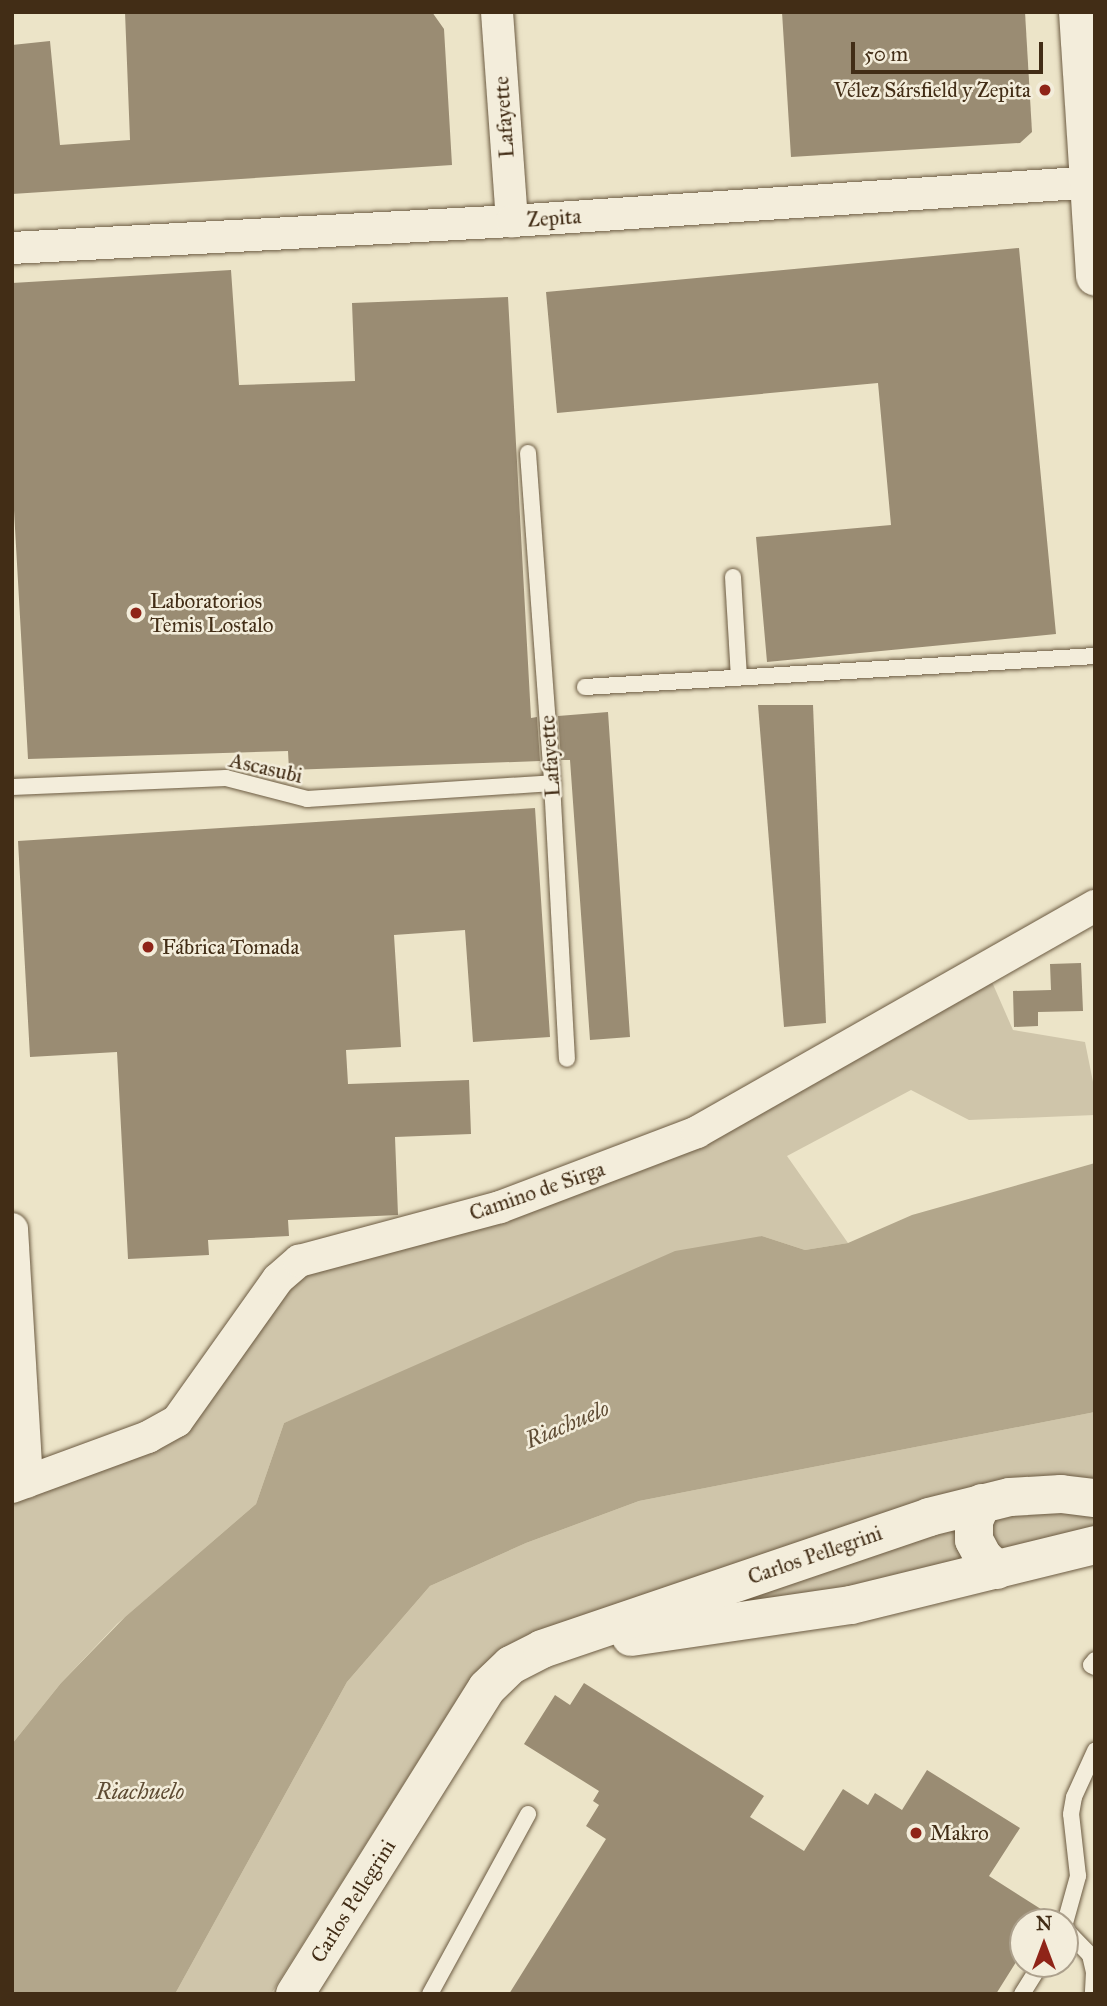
<!DOCTYPE html>
<meta charset="utf-8">
<style>
body{margin:0}
#map{position:relative;width:1107px;height:2006px;overflow:hidden;background:#ece4c8;font-family:"IM FELL Great Primer",serif}
div>[style]{position:absolute}
.green>*{inset:0;background:#cfc5aa}
.water>*{inset:0;background:#b2a68b}
.building>*{inset:0;background:#9a8c73}
.roads{filter:drop-shadow(0 0 2px #6c5b42) drop-shadow(0 0 2px #6c5b42)}
.service>*{height:16px;margin:-8px;padding:0 8px;transform-origin:8px;border-radius:8px;background:#f3eddb}
.minor>*{height:32px;margin:-16px;padding:0 16px;transform-origin:16px;border-radius:16px;background:#f3eddb}
.tertiary>*{height:38px;margin:-19px;padding:0 19px;transform-origin:19px;border-radius:19px;background:#f3eddb}
.secondary>*{height:38px;margin:-19px;padding:0 19px;transform-origin:19px;border-radius:19px;background:#f3eddb}
.dots>*{width:19px;height:19px;translate:-50% -50%;box-sizing:border-box;border:4px solid #f3eddb;border-radius:50%}
span{translate:-50% -50%;white-space:nowrap;text-align:center;line-height:1.15;-webkit-text-stroke:5px #f3eddb;paint-order:stroke}
.poi-label{font-size:21px;color:#422d16}
.right{translate:-100% -50%;text-align:right}
.left{translate:0 -50%;text-align:left}
.street-label{font-size:21px;color:#422d16}
.water-label{font-size:23px;color:#5e4b33;font-style:italic}
.frame{position:absolute;inset:0;border:14px solid #422d16;pointer-events:none}
.north{position:absolute;left:1009px;top:1908px;width:70px;height:70px;box-sizing:border-box;background:#f3eddb;border:2px solid #aca08c;border-radius:50%;rotate:0deg;font-size:19px;font-weight:700;line-height:28px;text-align:center;color:#422d16}
.north::after{content:'';display:block;margin:auto;width:24px;height:32px;background:#8f2418;clip-path:polygon(50% 0,100% 100%,50% 72%,0 100%)}
.scale{position:absolute;left:851px;top:42px;width:192px;height:32px;box-sizing:border-box;border:4px solid #422d16;border-top:0;padding-left:9px;font-size:21px;line-height:24px;white-space:nowrap;color:#422d16;-webkit-text-stroke:5px #f3eddb;paint-order:stroke}
</style>
<div id="map">
<div class="green">
<i style="clip-path:polygon(992px 982px,1013px 1030px,1085px 1042px,1095px 1092px,1095px 1115px,969px 1120px,911px 1090px,787px 1156px,848px 1243px,805px 1250px,762px 1236px,284px 1423px,256px 1504px,117px 1624px,61px 1683px,12px 1744px,12px 1498px,179px 1436px,202px 1414px,295px 1279px,501px 1221px,641px 1171px,720px 1132px)"></i>
<i style="clip-path:polygon(1095px 1412px,1095px 1485px,496px 1655px,473px 1675px,464px 1688px,271px 1994px,175px 1994px,347px 1682px,430px 1586px,526px 1543px,639px 1501px)"></i>
<i style="clip-path:polygon(1095px 1498px,1095px 1545px,640px 1635px,907px 1523px)"></i>
</div>
<div class="water">
<i style="clip-path:polygon(1095px 1163px,1095px 1412px,639px 1501px,526px 1543px,430px 1586px,347px 1682px,175px 1994px,12px 1994px,12px 1744px,61px 1683px,125px 1617px,256px 1504px,284px 1423px,675px 1251px,762px 1236px,805px 1250px,848px 1243px,912px 1215px)"></i>
</div>
<div class="building">
<i style="clip-path:polygon(125px 12px,432px 12px,444px 29px,452px 165px,12px 194px,12px 45px,50px 41px,60px 145px,130px 140px)"></i>
<i style="clip-path:polygon(782px 12px,1025px 12px,1032px 132px,1020px 143px,791px 157px)"></i>
<i style="clip-path:polygon(1019px 248px,1056px 634px,767px 662px,756px 537px,891px 525px,878px 383px,557px 413px,546px 292px)"></i>
<i style="clip-path:polygon(231px 270px,239px 385px,355px 381px,352px 303px,508px 297px,531px 718px,537px 717px,540px 761px,289px 770px,288px 751px,28px 759px,12px 475px,12px 283px)"></i>
<i style="clip-path:polygon(758px 705px,813px 705px,826px 1023px,784px 1027px)"></i>
<i style="clip-path:polygon(608px 712px,630px 1037px,590px 1040px,570px 760px,561px 760px,558px 716px)"></i>
<i style="clip-path:polygon(535px 808px,550px 1037px,473px 1042px,465px 930px,394px 935px,401px 1047px,346px 1050px,348px 1084px,469px 1080px,471px 1134px,395px 1137px,398px 1215px,288px 1220px,289px 1236px,208px 1240px,209px 1255px,128px 1259px,117px 1052px,30px 1057px,18px 841px)"></i>
<i style="clip-path:polygon(1081px 963px,1083px 1011px,1038px 1012px,1038px 1026px,1014px 1027px,1013px 991px,1051px 990px,1050px 964px)"></i>
<i style="clip-path:polygon(584px 1683px,764px 1796px,750px 1817px,804px 1851px,843px 1789px,868px 1805px,875px 1793px,902px 1810px,927px 1770px,1020px 1828px,989px 1876px,1055px 1918px,1055px 1922px,1023px 1922px,1023px 1951px,996px 1994px,509px 1994px,606px 1839px,586px 1826px,599px 1805px,593px 1801px,599px 1791px,524px 1744px,555px 1695px,570px 1705px)"></i>
</div>
<div class="roads">
<div class="service">
<i style="left:528px;top:453px;width:331px;rotate:85.8deg"></i>
<i style="left:552px;top:783px;width:276px;rotate:86.9deg"></i>
<i style="left:733px;top:577px;width:100px;rotate:86.6deg"></i>
<i style="left:585px;top:687px;width:511px;rotate:-3.48deg"></i>
<i style="left:12px;top:787px;width:214px;rotate:-2.4deg"></i>
<i style="left:226px;top:778px;width:84px;rotate:14.5deg"></i>
<i style="left:307px;top:799px;width:246px;rotate:-3.7deg"></i>
<i style="left:1095px;top:1660px;width:6px;rotate:129deg"></i>
<i style="left:1091px;top:1665px;width:4px;rotate:27deg"></i>
<i style="left:1065px;top:1923px;width:49px;rotate:-74.5deg"></i>
<i style="left:1078px;top:1876px;width:62px;rotate:-96.4deg"></i>
<i style="left:1071px;top:1814px;width:17px;rotate:-80deg"></i>
<i style="left:1074px;top:1797px;width:51px;rotate:-65.5deg"></i>
<i style="left:1065px;top:1929px;width:36px;rotate:46deg"></i>
<i style="left:1090px;top:1955px;width:17px;rotate:77deg"></i>
<i style="left:1094px;top:1972px;width:22px;rotate:93deg"></i>
<i style="left:430px;top:1994px;width:205px;rotate:-61.4deg"></i>
<i style="left:1022px;top:1994px;width:36px;rotate:-58deg"></i>
</div>
<div class="minor">
<i style="left:497px;top:12px;width:210px;rotate:85.9deg"></i>
<i style="left:12px;top:248px;width:501px;rotate:-3.09deg"></i>
<i style="left:512px;top:221px;width:584px;rotate:-3.83deg"></i>
<i style="left:12px;top:1229px;width:253px;rotate:86.6deg"></i>
<i style="left:12px;top:1487px;width:145px;rotate:-20.2deg"></i>
<i style="left:148px;top:1437px;width:33px;rotate:-29deg"></i>
<i style="left:177px;top:1421px;width:174px;rotate:-54.6deg"></i>
<i style="left:278px;top:1279px;width:28px;rotate:-41deg"></i>
<i style="left:299px;top:1261px;width:208px;rotate:-15deg"></i>
<i style="left:500px;top:1207px;width:211px;rotate:-20.8deg"></i>
<i style="left:697px;top:1132px;width:458px;rotate:-29.6deg"></i>
</div>
<div class="tertiary">
<i style="left:982px;top:1503px;width:20px;rotate:114deg"></i>
<i style="left:974px;top:1521px;width:19px;rotate:90deg"></i>
<i style="left:974px;top:1540px;width:19px;rotate:62deg"></i>
<i style="left:983px;top:1557px;width:19px;rotate:43deg"></i>
<i style="left:631px;top:1637px;width:222px;rotate:-8.3deg"></i>
<i style="left:851px;top:1605px;width:251px;rotate:-13.8deg"></i>
<i style="left:295px;top:1994px;width:361px;rotate:-57.9deg"></i>
<i style="left:487px;top:1688px;width:33px;rotate:-44deg"></i>
<i style="left:511px;top:1665px;width:35px;rotate:-27deg"></i>
<i style="left:542px;top:1649px;width:409px;rotate:-18.8deg"></i>
<i style="left:929px;top:1517px;width:83px;rotate:-13.9deg"></i>
<i style="left:1010px;top:1497px;width:51px;rotate:-3.4deg"></i>
<i style="left:1061px;top:1494px;width:34px;rotate:7deg"></i>
</div>
<div class="secondary">
<i style="left:1078px;top:12px;width:265px;rotate:86.3deg"></i>
</div>
</div>
<div class="dots">
<i style="left:1045px;top:90px;background:#8f2418"></i>
<i style="left:136px;top:613px;background:#8f2418"></i>
<i style="left:148px;top:947px;background:#8f2418"></i>
<i style="left:916px;top:1833px;background:#8f2418"></i>
</div>
<div class="poi-label">
<span class="right" style="left:1031px;top:90px">Vélez Sársfield y Zepita</span>
<span class="left" style="left:150px;top:613px">Laboratorios<br>Temis Lostalo</span>
<span class="left" style="left:162px;top:947px">Fábrica Tomada</span>
<span class="left" style="left:930px;top:1833px">Makro</span>
</div>
<div class="street-label">
<span style="left:504px;top:117px;rotate:-94deg">Lafayette</span>
<span style="left:554px;top:218px;rotate:-4deg">Zepita</span>
<span style="left:550px;top:756px;rotate:-94deg">Lafayette</span>
<span style="left:266px;top:768px;rotate:13deg">Ascasubi</span>
<span style="left:537px;top:1191px;rotate:-19deg">Camino de Sirga</span>
<span style="left:815px;top:1555px;rotate:-19deg">Carlos Pellegrini</span>
<span style="left:353px;top:1901px;rotate:-58deg">Carlos Pellegrini</span>
</div>
<div class="water-label">
<span style="left:567px;top:1424px;rotate:-23deg">Riachuelo</span>
<span style="left:140px;top:1791px">Riachuelo</span>
</div>
<div class="frame"></div>
<div class="north">N</div>
<div class="scale">50 m</div>
</div>
